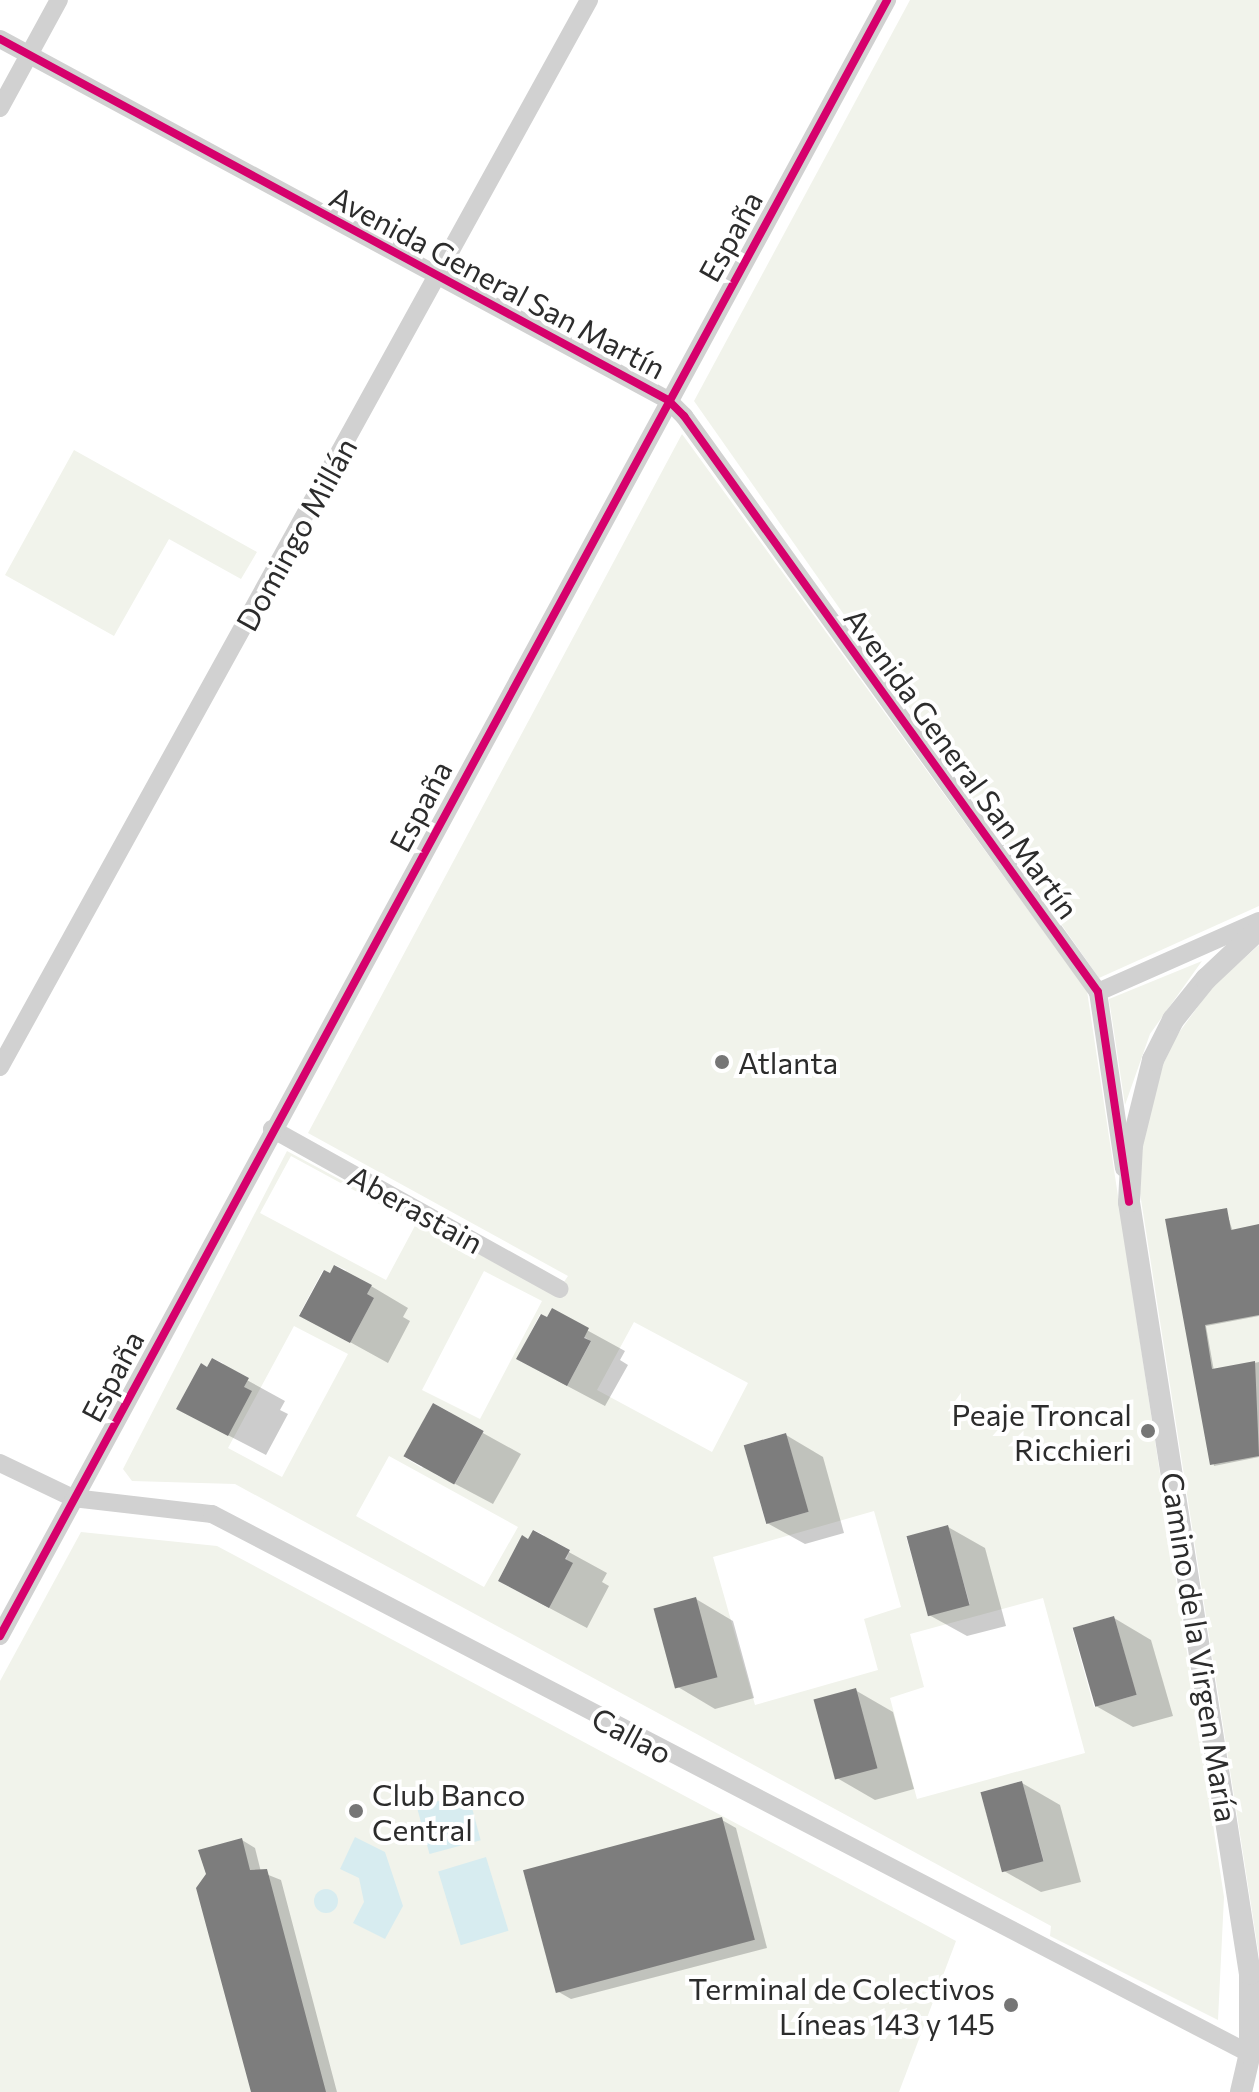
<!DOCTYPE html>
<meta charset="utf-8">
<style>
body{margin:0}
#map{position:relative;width:1259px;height:2092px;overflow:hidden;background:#fff;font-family:Commissioner,sans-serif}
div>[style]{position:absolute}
.green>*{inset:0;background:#f1f3eb}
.water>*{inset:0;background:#d7ecf0;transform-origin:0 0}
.round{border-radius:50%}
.shadow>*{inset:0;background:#0003}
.building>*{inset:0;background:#7d7d7d;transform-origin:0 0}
.minor>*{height:18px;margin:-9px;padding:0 9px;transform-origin:9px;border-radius:9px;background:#d1d1d1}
.tertiary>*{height:22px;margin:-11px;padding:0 11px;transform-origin:11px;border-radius:11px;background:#d1d1d1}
.cycleway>*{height:8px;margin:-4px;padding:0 4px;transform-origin:4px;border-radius:4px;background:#d6006c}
.dots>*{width:22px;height:22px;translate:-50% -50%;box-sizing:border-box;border:4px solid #fff;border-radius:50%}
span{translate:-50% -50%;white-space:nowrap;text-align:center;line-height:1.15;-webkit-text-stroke:8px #fff;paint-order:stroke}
.street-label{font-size:30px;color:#2c2c2c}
.poi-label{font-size:30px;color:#2c2c2c}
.left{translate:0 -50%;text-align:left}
.right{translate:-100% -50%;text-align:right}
</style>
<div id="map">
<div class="green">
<i style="clip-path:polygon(910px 0,1259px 0,1259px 906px,1099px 978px,694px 401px)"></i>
<i style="clip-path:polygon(evenodd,682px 434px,1087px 991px,1224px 1897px,1218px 2020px,1050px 1936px,1051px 1926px,235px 1484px,132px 1481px,123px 1469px,287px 1151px,555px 1295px,568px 1276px,308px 1133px,682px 434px,291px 1156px,416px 1224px,386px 1280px,260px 1213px,291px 1156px,682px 434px,335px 1265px,346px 1270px,340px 1282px,353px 1289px,359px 1278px,372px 1285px,367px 1294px,374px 1298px,350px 1343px,299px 1315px,323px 1270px,330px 1273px,335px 1265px,682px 434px,484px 1271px,542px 1301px,480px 1419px,422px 1390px,484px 1271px,682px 434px,552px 1308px,591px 1342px,567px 1386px,517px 1359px,540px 1314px,547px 1317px,552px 1308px,682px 434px,634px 1322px,748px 1383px,712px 1452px,597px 1390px,634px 1322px,682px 434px,294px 1326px,348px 1354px,282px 1477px,228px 1448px,294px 1326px,682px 434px,212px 1358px,223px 1363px,230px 1382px,236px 1371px,249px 1378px,244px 1387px,177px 1408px,201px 1363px,207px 1367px,212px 1358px,682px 434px,433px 1403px,450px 1412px,444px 1424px,464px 1420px,484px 1431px,455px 1484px,436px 1475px,428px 1458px,422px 1468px,404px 1457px,433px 1403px,682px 434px,786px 1433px,808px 1512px,766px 1524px,744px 1445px,786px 1433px,682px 434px,389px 1456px,518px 1527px,484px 1587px,356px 1516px,389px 1456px,682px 434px,874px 1511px,901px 1607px,864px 1619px,878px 1670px,755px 1705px,713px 1557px,874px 1511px,682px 434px,947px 1525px,970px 1604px,928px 1616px,906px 1537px,947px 1525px,682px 434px,534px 1530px,544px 1535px,538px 1547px,558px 1543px,570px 1550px,549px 1608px,498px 1581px,522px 1536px,528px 1539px,534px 1530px,682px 434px,1043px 1598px,1085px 1753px,917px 1799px,890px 1698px,924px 1687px,910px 1634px,1043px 1598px,682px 434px,1114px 1616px,1136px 1695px,1094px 1707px,1072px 1628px,1114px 1616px,682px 434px,1022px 1781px,1044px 1861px,1002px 1872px,981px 1792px,1022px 1781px)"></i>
<i style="clip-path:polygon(74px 450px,257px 552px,241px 579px,169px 539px,114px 636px,5px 575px)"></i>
<i style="clip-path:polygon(1259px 945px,1259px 1956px,1140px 1193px,1142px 1145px,1159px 1074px,1175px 1038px,1213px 986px)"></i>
<i style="clip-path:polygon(1202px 961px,1150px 1034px,1125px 1105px,1109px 999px)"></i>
<i style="clip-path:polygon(81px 1532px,217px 1546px,956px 1941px,899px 2092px,0 2092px,0 1681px)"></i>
</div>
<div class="water">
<i style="left:468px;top:1793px;width:49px;height:53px;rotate:75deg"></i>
<i style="clip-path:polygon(355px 1837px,385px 1852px,403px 1906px,385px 1939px,353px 1923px,364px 1902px,359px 1878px,340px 1869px)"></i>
<i style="left:486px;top:1857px;width:77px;height:50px;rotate:73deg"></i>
<i class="round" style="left:314px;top:1889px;width:24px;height:24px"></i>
</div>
<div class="shadow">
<i style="clip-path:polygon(1226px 1210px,1233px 1232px,1259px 1226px,1259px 1316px,1206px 1326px,1214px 1371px,1259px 1362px,1259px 1457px,1214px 1466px,1167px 1221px)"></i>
<i style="clip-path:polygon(371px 1286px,408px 1308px,403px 1317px,410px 1321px,388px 1363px,339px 1336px)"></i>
<i style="clip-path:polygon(552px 1311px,625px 1351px,620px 1360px,628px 1365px,605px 1406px,556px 1380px,548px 1320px)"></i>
<i style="clip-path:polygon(212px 1361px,285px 1401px,280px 1410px,288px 1414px,266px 1455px,216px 1429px,208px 1369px)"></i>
<i style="clip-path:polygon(434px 1406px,521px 1454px,493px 1504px,444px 1478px)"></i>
<i style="clip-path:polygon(786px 1435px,823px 1457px,844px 1533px,805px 1544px,767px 1523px)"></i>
<i style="clip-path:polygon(948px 1527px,985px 1548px,1006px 1626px,967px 1636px,929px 1615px)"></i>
<i style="clip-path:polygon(534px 1533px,607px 1573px,602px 1582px,609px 1586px,587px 1628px,538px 1602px)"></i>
<i style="clip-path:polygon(696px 1599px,733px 1621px,754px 1698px,715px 1709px,678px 1687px)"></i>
<i style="clip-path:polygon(1114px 1618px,1151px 1640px,1173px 1716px,1133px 1727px,1096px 1706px)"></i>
<i style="clip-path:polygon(855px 1690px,893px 1712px,914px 1789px,875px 1800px,837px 1778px)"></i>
<i style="clip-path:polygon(1022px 1783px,1060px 1805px,1081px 1882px,1041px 1892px,1004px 1871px)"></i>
<i style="clip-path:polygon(722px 1820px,736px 1828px,767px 1948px,571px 1999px,557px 1991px)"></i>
<i style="clip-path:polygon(242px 1840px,255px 1848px,261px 1872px,281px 1880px,337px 2092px,253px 2092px)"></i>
</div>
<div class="building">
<i style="clip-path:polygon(1227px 1208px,1231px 1230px,1259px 1224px,1259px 1315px,1205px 1325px,1212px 1369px,1255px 1361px,1259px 1456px,1210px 1465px,1165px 1219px)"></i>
<i style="clip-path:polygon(334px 1265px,372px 1285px,367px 1294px,374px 1298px,350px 1343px,299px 1316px,324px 1270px,330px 1273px)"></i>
<i style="clip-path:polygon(552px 1308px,589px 1328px,584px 1338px,591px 1341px,567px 1386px,516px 1359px,541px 1314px,547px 1317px)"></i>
<i style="clip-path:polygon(212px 1358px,249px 1378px,244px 1387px,252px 1391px,228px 1436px,176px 1409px,201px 1363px,207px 1367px)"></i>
<i style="left:433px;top:1403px;width:58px;height:61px;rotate:29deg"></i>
<i style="left:786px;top:1433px;width:82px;height:44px;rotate:74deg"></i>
<i style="left:948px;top:1525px;width:83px;height:43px;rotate:75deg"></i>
<i style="clip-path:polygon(533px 1530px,570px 1550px,565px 1559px,573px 1563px,549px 1608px,498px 1581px,522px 1535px,528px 1539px)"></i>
<i style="left:696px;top:1597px;width:83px;height:44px;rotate:75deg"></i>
<i style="left:1114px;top:1616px;width:82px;height:43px;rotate:74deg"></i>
<i style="left:856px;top:1688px;width:83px;height:44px;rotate:75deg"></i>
<i style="left:1022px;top:1781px;width:83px;height:43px;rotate:75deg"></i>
<i style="left:722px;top:1817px;width:127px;height:206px;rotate:75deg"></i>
<i style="clip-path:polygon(242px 1838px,250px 1870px,267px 1869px,326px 2092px,251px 2092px,196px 1888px,206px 1874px,198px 1850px)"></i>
</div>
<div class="minor">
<i style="left:0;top:39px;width:759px;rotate:28.39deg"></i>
<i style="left:668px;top:400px;width:23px;rotate:45deg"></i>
<i style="left:684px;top:416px;width:709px;rotate:54.29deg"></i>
<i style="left:1098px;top:992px;width:178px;rotate:81.6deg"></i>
<i style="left:0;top:108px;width:123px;rotate:-61.4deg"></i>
<i style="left:1098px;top:992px;width:176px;rotate:-23.8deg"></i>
<i style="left:0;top:1067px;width:1219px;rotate:-61.1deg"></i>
<i style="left:272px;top:1129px;width:329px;rotate:29.1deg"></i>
<i style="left:0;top:1463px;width:81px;rotate:25.6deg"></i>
<i style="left:73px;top:1498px;width:140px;rotate:6.6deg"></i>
<i style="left:212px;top:1514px;width:1170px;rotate:27.48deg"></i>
<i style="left:0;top:1636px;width:1861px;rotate:-61.53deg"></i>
</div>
<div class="tertiary">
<i style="left:1241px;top:2092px;width:39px;rotate:-77deg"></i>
<i style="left:1250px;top:2054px;width:80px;rotate:-90deg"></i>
<i style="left:1250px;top:1974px;width:781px;rotate:-98.91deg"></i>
<i style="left:1129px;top:1202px;width:57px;rotate:-87deg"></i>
<i style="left:1132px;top:1145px;width:88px;rotate:-76.1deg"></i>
<i style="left:1153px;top:1060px;width:45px;rotate:-63.4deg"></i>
<i style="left:1173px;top:1020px;width:53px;rotate:-51.2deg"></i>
<i style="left:1206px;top:979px;width:73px;rotate:-43.3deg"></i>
</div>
<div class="cycleway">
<i style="left:0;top:39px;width:759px;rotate:28.39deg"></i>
<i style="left:668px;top:400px;width:23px;rotate:45deg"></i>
<i style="left:684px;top:416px;width:709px;rotate:54.29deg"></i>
<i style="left:1098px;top:992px;width:212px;rotate:81.6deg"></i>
<i style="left:0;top:1636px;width:1861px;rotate:-61.53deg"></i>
</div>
<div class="dots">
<i style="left:722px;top:1062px;background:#767676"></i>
<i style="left:1148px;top:1431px;background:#767676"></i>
<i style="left:356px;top:1811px;background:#767676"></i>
<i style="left:1011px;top:2005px;background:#767676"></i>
</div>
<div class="street-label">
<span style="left:730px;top:236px;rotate:-61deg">España</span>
<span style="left:498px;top:282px;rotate:28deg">Avenida General San Martín</span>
<span style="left:296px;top:534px;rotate:-61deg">Domingo Millán</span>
<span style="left:962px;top:763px;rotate:54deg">Avenida General San Martín</span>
<span style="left:420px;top:806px;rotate:-62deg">España</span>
<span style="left:416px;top:1209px;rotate:29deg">Aberastain</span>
<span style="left:112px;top:1376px;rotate:-62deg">España</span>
<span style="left:1200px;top:1647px;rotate:81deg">Camino de la Virgen María</span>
<span style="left:632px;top:1735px;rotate:28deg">Callao</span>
</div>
<div class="poi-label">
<span class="left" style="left:738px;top:1062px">Atlanta</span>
<span class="right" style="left:1132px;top:1431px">Peaje Troncal<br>Ricchieri</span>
<span class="left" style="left:372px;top:1811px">Club Banco<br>Central</span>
<span class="right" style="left:995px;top:2005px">Terminal de Colectivos<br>Líneas 143 y 145</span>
</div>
</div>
